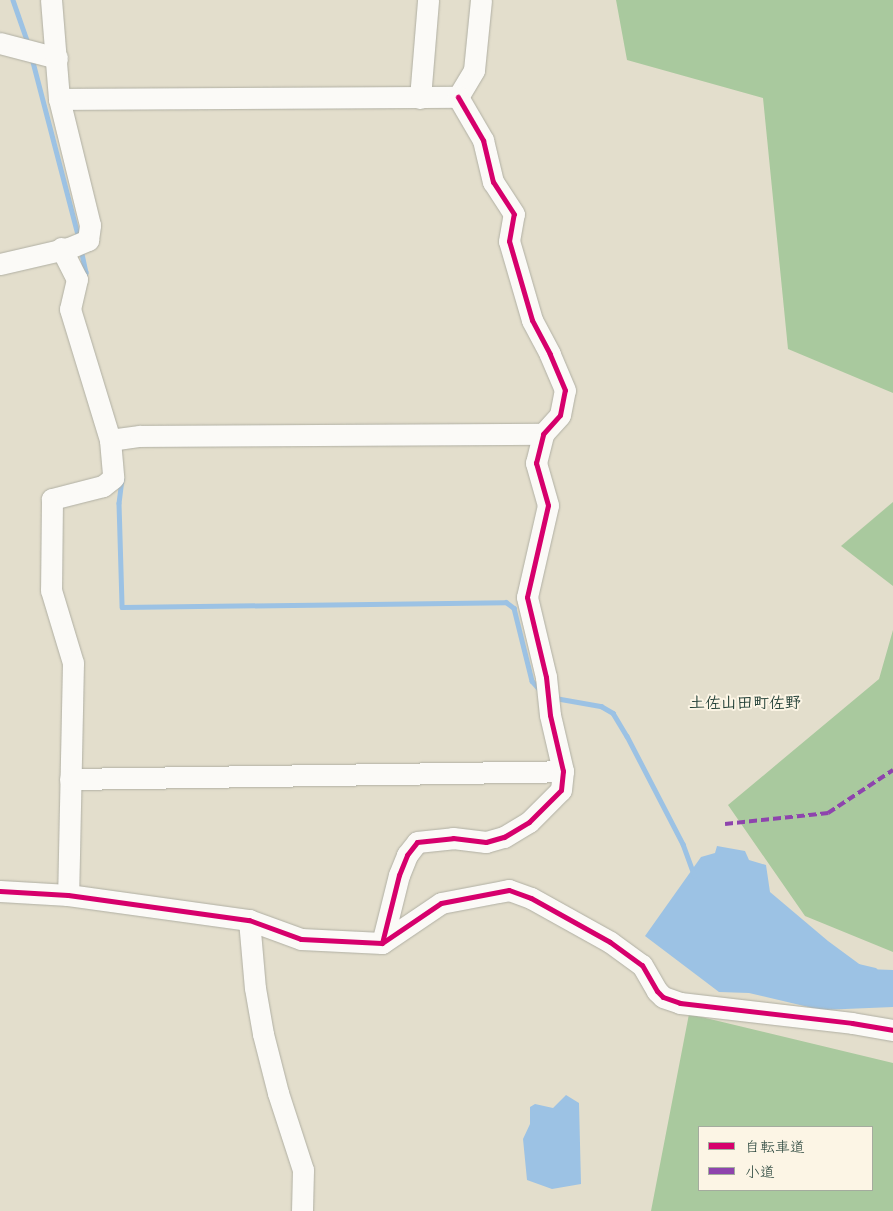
<!DOCTYPE html>
<meta charset="utf-8">
<style>
body{margin:0}
#map{position:relative;width:893px;height:1211px;overflow:hidden;background:#e3decc;font-family:Mali,"Klee One",sans-serif}
div>[style]{position:absolute}
.forest>*{inset:0;background:#a9c99e}
.water>*{inset:0;background:#9cc2e4}
.stream>*{height:4.5px;margin:-2.25px;padding:0 2.25px;transform-origin:2.25px;border-radius:2.25px;background:#9cc2e4}
.roads{filter:drop-shadow(0 0 1px #b0afa3) drop-shadow(0 0 1px #b0afa3)}
.minor>*{height:21px;margin:-10.5px;padding:0 10.5px;transform-origin:10.5px;border-radius:10.5px;background:#fbfaf7}
.quiet>*{height:4px;margin-top:-2px;transform-origin:0;background:repeating-linear-gradient(90deg,#8e44ad 0 8px,transparent 0 12px)}
.cycleway>*{height:5px;margin:-2.5px;padding:0 2.5px;transform-origin:2.5px;border-radius:2.5px;background:#d6006c}
span{translate:-50% -50%;white-space:nowrap;text-align:center;line-height:1.15;-webkit-text-stroke:4px #fcf5e5;paint-order:stroke}
.quarter-label{font-size:16px;color:#1f3d34;font-weight:700}
.legend{position:absolute;left:698px;top:1126px;width:175px;height:65px;box-sizing:border-box;background:#fcf5e5;border:1px solid #a4ab9e;margin:0;padding:6px 9px;list-style:none;font-size:15px;color:#1f3d34}
.legend li{display:flex;align-items:center;gap:10px;height:25px}
.legend b{width:25px;border:1px solid #a4ab9e}
</style>
<div id="map">
<div class="forest">
<i style="clip-path:polygon(616px 0,893px 0,893px 393px,788px 349px,763px 98px,627px 60px)"></i>
<i style="clip-path:polygon(893px 502px,893px 586px,841px 546px)"></i>
<i style="clip-path:polygon(893px 630px,893px 952px,805px 916px,728px 805px,879px 679px)"></i>
<i style="clip-path:polygon(evenodd,689px 1014px,893px 1063px,893px 1211px,651px 1211px,689px 1014px,699px 1127px,872px 1127px,872px 1190px,699px 1190px,699px 1127px)"></i>
</div>
<div class="water">
<i style="clip-path:polygon(717px 846px,745px 851px,749px 860px,766px 865px,770px 892px,828px 941px,866px 969px,893px 970px,893px 1007px,821px 1010px,749px 993px,719px 992px,645px 936px,701px 857px,715px 853px)"></i>
<i style="clip-path:polygon(566px 1095px,579px 1103px,581px 1184px,552px 1189px,527px 1180px,523px 1139px,530px 1124px,530px 1107px,535px 1104px,553px 1108px)"></i>
</div>
<div class="stream">
<i style="left:13px;top:0;width:46px;rotate:70.8deg"></i>
<i style="left:32px;top:58px;width:187px;rotate:75.4deg"></i>
<i style="left:81px;top:249px;width:24px;rotate:78deg"></i>
<i style="left:86px;top:272px;width:6px;rotate:108deg"></i>
<i style="left:122px;top:479px;width:24px;rotate:97deg"></i>
<i style="left:119px;top:503px;width:104px;rotate:88.3deg"></i>
<i style="left:122px;top:607px;width:384px;rotate:-0.7deg"></i>
<i style="left:506px;top:602px;width:10px;rotate:37deg"></i>
<i style="left:514px;top:608px;width:75px;rotate:76.1deg"></i>
<i style="left:532px;top:681px;width:12px;rotate:48deg"></i>
<i style="left:555px;top:698px;width:47px;rotate:9.9deg"></i>
<i style="left:601px;top:706px;width:14px;rotate:30deg"></i>
<i style="left:613px;top:713px;width:27px;rotate:59deg"></i>
<i style="left:627px;top:736px;width:122px;rotate:62.6deg"></i>
<i style="left:683px;top:844px;width:33px;rotate:70deg"></i>
<i style="left:858px;top:966px;width:17px;rotate:13deg"></i>
</div>
<div class="roads">
<div class="minor">
<i style="left:0;top:43px;width:59px;rotate:14.7deg"></i>
<i style="left:458px;top:97px;width:31px;rotate:-59deg"></i>
<i style="left:474px;top:70px;width:70px;rotate:-84.3deg"></i>
<i style="left:420px;top:98px;width:98px;rotate:-85.3deg"></i>
<i style="left:59px;top:99px;width:399px;rotate:-0.3deg"></i>
<i style="left:61px;top:248px;width:35px;rotate:63deg"></i>
<i style="left:77px;top:279px;width:31px;rotate:103deg"></i>
<i style="left:70px;top:309px;width:137px;rotate:73deg"></i>
<i style="left:110px;top:440px;width:38px;rotate:85deg"></i>
<i style="left:113px;top:478px;width:13px;rotate:141deg"></i>
<i style="left:103px;top:486px;width:53px;rotate:165.7deg"></i>
<i style="left:52px;top:499px;width:91px;rotate:90.6deg"></i>
<i style="left:51px;top:590px;width:76px;rotate:73.2deg"></i>
<i style="left:73px;top:663px;width:232px;rotate:91.2deg"></i>
<i style="left:0;top:264px;width:71px;rotate:-13.1deg"></i>
<i style="left:69px;top:248px;width:21px;rotate:-23deg"></i>
<i style="left:88px;top:240px;width:15px;rotate:-82deg"></i>
<i style="left:90px;top:225px;width:130px;rotate:-103.8deg"></i>
<i style="left:59px;top:99px;width:99px;rotate:-94.6deg"></i>
<i style="left:110px;top:440px;width:30px;rotate:-8deg"></i>
<i style="left:140px;top:436px;width:403px;rotate:-0.3deg"></i>
<i style="left:70px;top:779px;width:493px;rotate:-0.9deg"></i>
<i style="left:0;top:891px;width:68px;rotate:3.4deg"></i>
<i style="left:68px;top:895px;width:183px;rotate:7.9deg"></i>
<i style="left:249px;top:920px;width:55px;rotate:20.1deg"></i>
<i style="left:301px;top:939px;width:81px;rotate:2.8deg"></i>
<i style="left:382px;top:943px;width:71px;rotate:-34.1deg"></i>
<i style="left:441px;top:903px;width:69px;rotate:-10.8deg"></i>
<i style="left:509px;top:890px;width:23px;rotate:20deg"></i>
<i style="left:531px;top:898px;width:90px;rotate:29.1deg"></i>
<i style="left:610px;top:942px;width:39px;rotate:36deg"></i>
<i style="left:642px;top:965px;width:30px;rotate:60deg"></i>
<i style="left:657px;top:991px;width:8px;rotate:45deg"></i>
<i style="left:663px;top:997px;width:18px;rotate:19deg"></i>
<i style="left:680px;top:1003px;width:173px;rotate:6.6deg"></i>
<i style="left:852px;top:1023px;width:42px;rotate:9.7deg"></i>
<i style="left:249px;top:920px;width:68px;rotate:85deg"></i>
<i style="left:255px;top:988px;width:47px;rotate:80.1deg"></i>
<i style="left:263px;top:1034px;width:61px;rotate:75.7deg"></i>
<i style="left:278px;top:1093px;width:81px;rotate:72deg"></i>
<i style="left:303px;top:1170px;width:41px;rotate:91.4deg"></i>
<i style="left:382px;top:943px;width:70px;rotate:-76deg"></i>
<i style="left:399px;top:875px;width:22px;rotate:-68deg"></i>
<i style="left:407px;top:855px;width:16px;rotate:-52deg"></i>
<i style="left:417px;top:842px;width:36px;rotate:-6deg"></i>
<i style="left:453px;top:838px;width:33px;rotate:7deg"></i>
<i style="left:486px;top:842px;width:19px;rotate:-16deg"></i>
<i style="left:504px;top:837px;width:29px;rotate:-31deg"></i>
<i style="left:529px;top:822px;width:45px;rotate:-45deg"></i>
<i style="left:561px;top:790px;width:19px;rotate:-84deg"></i>
<i style="left:563px;top:771px;width:57px;rotate:-103.1deg"></i>
<i style="left:550px;top:715px;width:38px;rotate:-96deg"></i>
<i style="left:546px;top:677px;width:82px;rotate:-103.4deg"></i>
<i style="left:527px;top:597px;width:94px;rotate:-77.1deg"></i>
<i style="left:548px;top:505px;width:44px;rotate:-105.9deg"></i>
<i style="left:536px;top:463px;width:30px;rotate:-76deg"></i>
<i style="left:543px;top:434px;width:25px;rotate:-48deg"></i>
<i style="left:560px;top:415px;width:25px;rotate:-79deg"></i>
<i style="left:565px;top:390px;width:39px;rotate:-113deg"></i>
<i style="left:550px;top:354px;width:38px;rotate:-118deg"></i>
<i style="left:532px;top:320px;width:82px;rotate:-106.2deg"></i>
<i style="left:509px;top:241px;width:27px;rotate:-80deg"></i>
<i style="left:514px;top:214px;width:38px;rotate:-123deg"></i>
<i style="left:493px;top:182px;width:43px;rotate:-103.4deg"></i>
<i style="left:483px;top:140px;width:50px;rotate:-120.2deg"></i>
</div>
</div>
<div class="quiet">
<i style="left:725px;top:824px;width:104px;rotate:-6.1deg"></i>
<i style="left:828px;top:813px;width:78px;rotate:-33.5deg"></i>
</div>
<div class="cycleway">
<i style="left:0;top:891px;width:68px;rotate:3.4deg"></i>
<i style="left:68px;top:895px;width:183px;rotate:7.9deg"></i>
<i style="left:249px;top:920px;width:55px;rotate:20.1deg"></i>
<i style="left:301px;top:939px;width:81px;rotate:2.8deg"></i>
<i style="left:382px;top:943px;width:71px;rotate:-34.1deg"></i>
<i style="left:441px;top:903px;width:69px;rotate:-10.8deg"></i>
<i style="left:509px;top:890px;width:23px;rotate:20deg"></i>
<i style="left:531px;top:898px;width:90px;rotate:29.1deg"></i>
<i style="left:610px;top:942px;width:39px;rotate:36deg"></i>
<i style="left:642px;top:965px;width:30px;rotate:60deg"></i>
<i style="left:657px;top:991px;width:8px;rotate:45deg"></i>
<i style="left:663px;top:997px;width:18px;rotate:19deg"></i>
<i style="left:680px;top:1003px;width:173px;rotate:6.6deg"></i>
<i style="left:852px;top:1023px;width:42px;rotate:9.7deg"></i>
<i style="left:382px;top:943px;width:70px;rotate:-76deg"></i>
<i style="left:399px;top:875px;width:22px;rotate:-68deg"></i>
<i style="left:407px;top:855px;width:16px;rotate:-52deg"></i>
<i style="left:417px;top:842px;width:36px;rotate:-6deg"></i>
<i style="left:453px;top:838px;width:33px;rotate:7deg"></i>
<i style="left:486px;top:842px;width:19px;rotate:-16deg"></i>
<i style="left:504px;top:837px;width:29px;rotate:-31deg"></i>
<i style="left:529px;top:822px;width:45px;rotate:-45deg"></i>
<i style="left:561px;top:790px;width:19px;rotate:-84deg"></i>
<i style="left:563px;top:771px;width:57px;rotate:-103.1deg"></i>
<i style="left:550px;top:715px;width:38px;rotate:-96deg"></i>
<i style="left:546px;top:677px;width:82px;rotate:-103.4deg"></i>
<i style="left:527px;top:597px;width:94px;rotate:-77.1deg"></i>
<i style="left:548px;top:505px;width:44px;rotate:-105.9deg"></i>
<i style="left:536px;top:463px;width:30px;rotate:-76deg"></i>
<i style="left:543px;top:434px;width:25px;rotate:-48deg"></i>
<i style="left:560px;top:415px;width:25px;rotate:-79deg"></i>
<i style="left:565px;top:390px;width:39px;rotate:-113deg"></i>
<i style="left:550px;top:354px;width:38px;rotate:-118deg"></i>
<i style="left:532px;top:320px;width:82px;rotate:-106.2deg"></i>
<i style="left:509px;top:241px;width:27px;rotate:-80deg"></i>
<i style="left:514px;top:214px;width:38px;rotate:-123deg"></i>
<i style="left:493px;top:182px;width:43px;rotate:-103.4deg"></i>
<i style="left:483px;top:140px;width:50px;rotate:-120.2deg"></i>
</div>
<div class="quarter-label">
<span style="left:745px;top:702px">土佐山田町佐野</span>
</div>
<ul class="legend">
<li><b style="height:6px;background:#d6006c"></b>自転車道</li>
<li><b style="height:6px;background:#8e44ad"></b>小道</li>
</ul>
</div>
